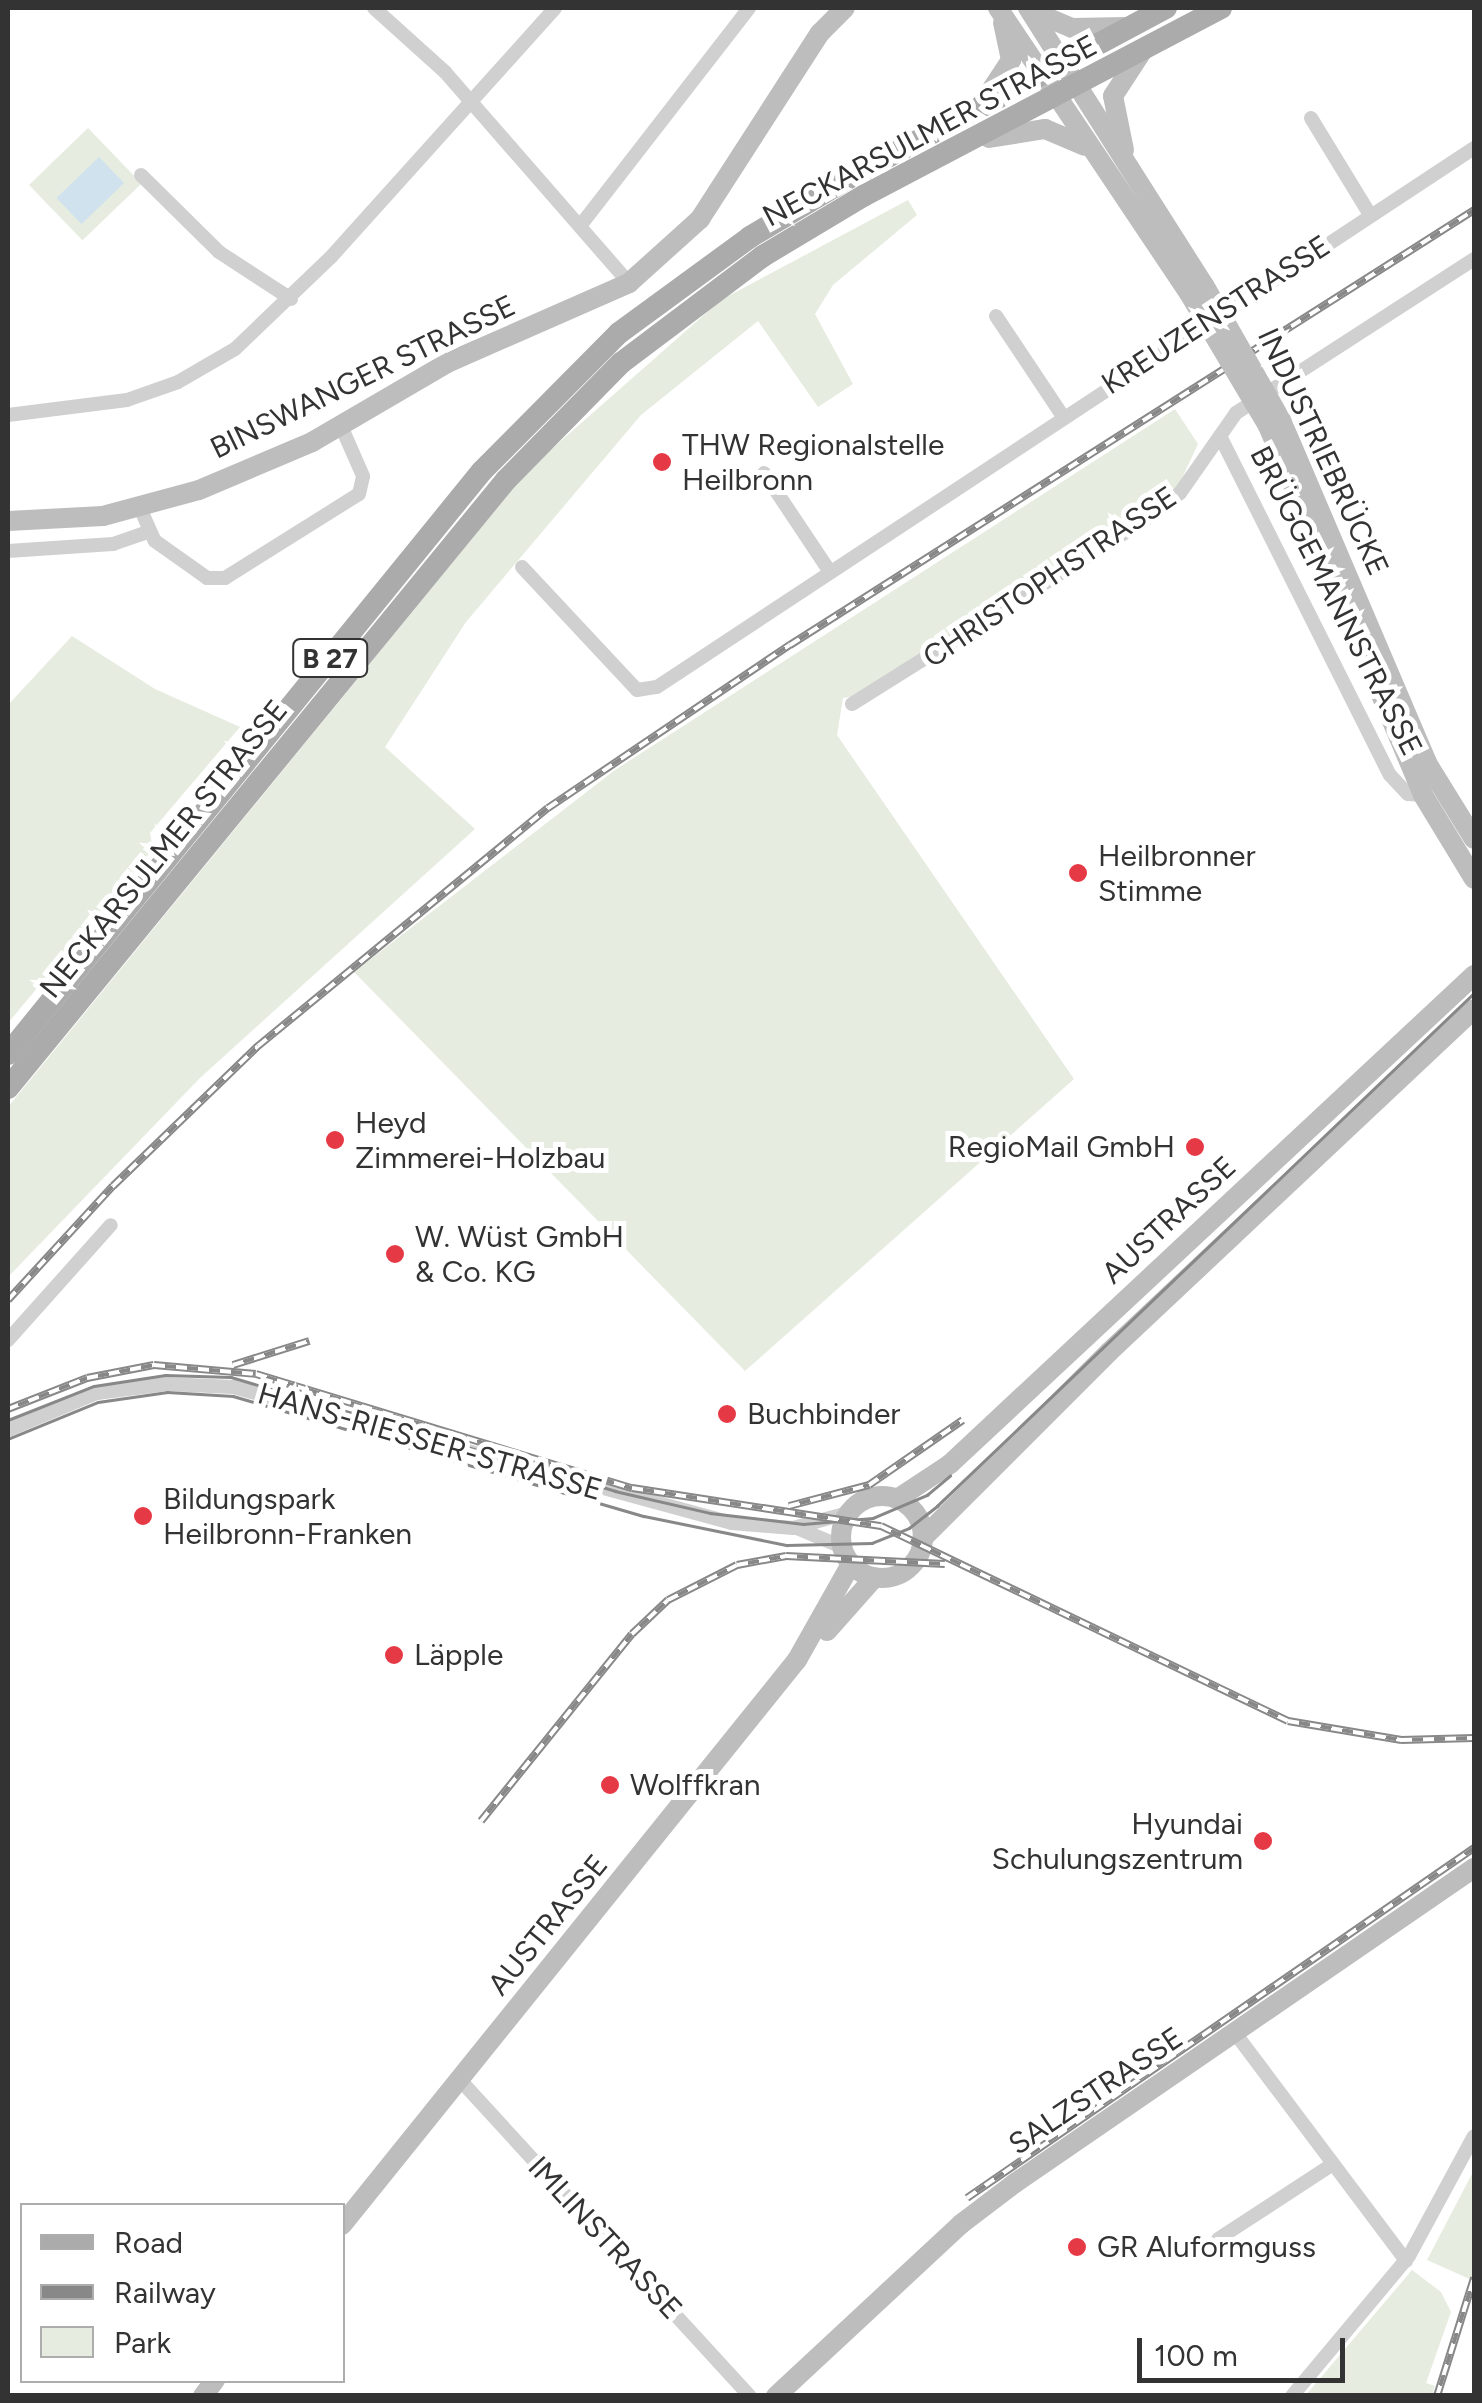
<!DOCTYPE html>
<meta charset="utf-8">
<style>
body{margin:0}
#map{position:relative;width:1482px;height:2403px;overflow:hidden;background:#fff;font-family:Figtree,sans-serif}
div>[style]{position:absolute}
.green>*{inset:0;background:#e6ecdf;transform-origin:0 0}
.water>*{inset:0;background:#cfe2ee;transform-origin:0 0}
.street>*{height:14px;margin:-7px;padding:0 7px;transform-origin:7px;border-radius:7px;background:#d0d0d0}
.secondary>*{height:20px;margin:-10px;padding:0 10px;transform-origin:10px;border-radius:10px;background:#bdbdbd}
.secondary>.ring{margin:-10px;padding:0;box-sizing:content-box;background:none;border:20px solid #bdbdbd;border-radius:50%}
.primary>*{height:22px;margin:-11px;padding:0 11px;transform-origin:11px;border-radius:11px;background:#ababab}
.tram>*{height:2.5px;margin:-1.25px;padding:0 1.25px;transform-origin:1.25px;border-radius:1.25px;background:#888}
.rail>*{height:8px;margin-top:-4px;transform-origin:0;background:repeating-linear-gradient(90deg,#fff 0 11px,#888 0 22px);box-sizing:border-box;border-block:2px solid #888}
.secondary-bridge>*{height:20px;margin:-10px;padding:0 10px;transform-origin:10px;border-radius:10px;background:#bdbdbd}
.dots>*{width:28px;height:28px;translate:-50% -50%;box-sizing:border-box;border:5px solid #fff;border-radius:50%}
span{translate:-50% -50%;white-space:nowrap;text-align:center;line-height:1.15;-webkit-text-stroke:10px #fff;paint-order:stroke}
.shield-label span{padding:2px 8px;background:#fff;border:2px solid;border-radius:8px;-webkit-text-stroke-width:0}
.shield-label{font-size:28px;color:#333;font-weight:700}
.street-label{font-size:30px;color:#333}
.poi-label{font-size:30px;color:#333}
.left{translate:0 -50%;text-align:left}
.right{translate:-100% -50%;text-align:right}
.frame{position:absolute;inset:0;border:10px solid #333;pointer-events:none}
.legend{position:absolute;left:20px;top:2203px;width:325px;height:180px;box-sizing:border-box;background:#fff;border:2px solid #adadad;margin:0;padding:12px 18px;list-style:none;font-size:30px;color:#333}
.legend li{display:flex;align-items:center;gap:20px;height:50px}
.legend b{width:50px;border:2px solid #adadad}
.scale{position:absolute;left:1137px;top:2338px;width:208px;height:45px;box-sizing:border-box;border:5px solid #333;border-top:0;padding-left:12px;font-size:30px;line-height:35px;white-space:nowrap;color:#333;-webkit-text-stroke:8px #fff;paint-order:stroke}
</style>
<div id="map">
<div class="green">
<i style="left:88px;top:128px;width:77px;height:82px;rotate:46deg"></i>
<i style="clip-path:polygon(908px 200px,917px 215px,833px 285px,815px 314px,853px 384px,818px 407px,758px 321px,641px 415px,466px 622px,385px 747px,475px 829px,200px 1078px,8px 1277px,8px 1107px,529px 469px,721px 300px)"></i>
<i style="clip-path:polygon(1175px 409px,1198px 444px,1177px 489px,863px 695px,843px 698px,837px 735px,1074px 1079px,745px 1371px,354px 972px,615px 770px)"></i>
<i style="clip-path:polygon(72px 636px,155px 689px,240px 727px,150px 833px,153px 849px,8px 1023px,8px 705px)"></i>
<i style="clip-path:polygon(1474px 2170px,1474px 2281px,1427px 2260px)"></i>
<i style="clip-path:polygon(1412px 2270px,1441px 2292px,1451px 2312px,1426px 2383px,1435px 2386px,1432px 2395px,1306px 2395px)"></i>
</div>
<div class="water">
<i style="left:99px;top:157px;width:36px;height:59px;rotate:46deg"></i>
</div>
<div class="street">
<i style="left:374px;top:8px;width:96px;rotate:42deg"></i>
<i style="left:445px;top:72px;width:280px;rotate:48.9deg"></i>
<i style="left:1311px;top:118px;width:111px;rotate:58.6deg"></i>
<i style="left:141px;top:175px;width:110px;rotate:44.6deg"></i>
<i style="left:219px;top:252px;width:86px;rotate:33.1deg"></i>
<i style="left:580px;top:226px;width:276px;rotate:-52.2deg"></i>
<i style="left:996px;top:316px;width:119px;rotate:56.3deg"></i>
<i style="left:8px;top:415px;width:120px;rotate:-7.2deg"></i>
<i style="left:127px;top:400px;width:54px;rotate:-19.4deg"></i>
<i style="left:178px;top:382px;width:66px;rotate:-30.1deg"></i>
<i style="left:235px;top:349px;width:133px;rotate:-43.8deg"></i>
<i style="left:331px;top:257px;width:335px;rotate:-48deg"></i>
<i style="left:1220px;top:436px;width:379px;rotate:63.4deg"></i>
<i style="left:1390px;top:775px;width:26px;rotate:47deg"></i>
<i style="left:1408px;top:794px;width:15px;rotate:4deg"></i>
<i style="left:764px;top:473px;width:119px;rotate:56.3deg"></i>
<i style="left:140px;top:508px;width:36px;rotate:66deg"></i>
<i style="left:155px;top:541px;width:64px;rotate:35.4deg"></i>
<i style="left:207px;top:578px;width:18px"></i>
<i style="left:225px;top:578px;width:158px;rotate:-32.1deg"></i>
<i style="left:359px;top:494px;width:18px;rotate:-77deg"></i>
<i style="left:363px;top:476px;width:55px;rotate:-113.7deg"></i>
<i style="left:8px;top:551px;width:105px;rotate:-3.8deg"></i>
<i style="left:113px;top:544px;width:37px;rotate:-19deg"></i>
<i style="left:522px;top:567px;width:168px;rotate:46.9deg"></i>
<i style="left:637px;top:690px;width:20px;rotate:-9deg"></i>
<i style="left:657px;top:687px;width:979px;rotate:-33.41deg"></i>
<i style="left:852px;top:704px;width:341px;rotate:-32.1deg"></i>
<i style="left:1141px;top:523px;width:49px;rotate:-37.6deg"></i>
<i style="left:1180px;top:493px;width:98px;rotate:-55deg"></i>
<i style="left:1236px;top:413px;width:283px;rotate:-32.9deg"></i>
<i style="left:8px;top:1340px;width:154px;rotate:-48.2deg"></i>
<i style="left:8px;top:1430px;width:96px;rotate:-22.6deg"></i>
<i style="left:97px;top:1393px;width:70px;rotate:-7.4deg"></i>
<i style="left:166px;top:1384px;width:67px;rotate:2.6deg"></i>
<i style="left:233px;top:1387px;width:517px;rotate:15.25deg"></i>
<i style="left:732px;top:1523px;width:61px;rotate:4.7deg"></i>
<i style="left:793px;top:1528px;width:57px;rotate:-15.3deg"></i>
<i style="left:797px;top:1528px;width:49px;rotate:22.9deg"></i>
<i style="left:1235px;top:2033px;width:285px;rotate:53.1deg"></i>
<i style="left:461px;top:2081px;width:427px;rotate:47.5deg"></i>
<i style="left:1218px;top:2239px;width:137px;rotate:-33.1deg"></i>
<i style="left:1292px;top:2396px;width:182px;rotate:-50.1deg"></i>
<i style="left:1409px;top:2256px;width:136px;rotate:-61.6deg"></i>
</div>
<div class="secondary">
<i style="left:998px;top:8px;width:345px;rotate:56.2deg"></i>
<i style="left:1028px;top:8px;width:328px;rotate:57.6deg"></i>
<i style="left:1034px;top:12px;width:41px;rotate:22.8deg"></i>
<i style="left:1072px;top:28px;width:54px;rotate:-1.1deg"></i>
<i style="left:982px;top:104px;width:53px;rotate:-56.6deg"></i>
<i style="left:1011px;top:60px;width:38px;rotate:-102deg"></i>
<i style="left:989px;top:138px;width:57px;rotate:-9.1deg"></i>
<i style="left:1045px;top:129px;width:43px;rotate:23deg"></i>
<i style="left:1124px;top:150px;width:55px;rotate:-101.5deg"></i>
<i style="left:1113px;top:96px;width:55px;rotate:-56.9deg"></i>
<i style="left:1281px;top:420px;width:373px;rotate:66.9deg"></i>
<i style="left:1427px;top:763px;width:89px;rotate:58.3deg"></i>
<i style="left:1268px;top:426px;width:400px;rotate:67.2deg"></i>
<i style="left:1423px;top:795px;width:98px;rotate:58.7deg"></i>
<i style="left:8px;top:521px;width:95px;rotate:-3deg"></i>
<i style="left:103px;top:516px;width:99px;rotate:-15.2deg"></i>
<i style="left:199px;top:490px;width:123px;rotate:-23deg"></i>
<i style="left:312px;top:442px;width:156px;rotate:-30.3deg"></i>
<i style="left:447px;top:363px;width:199px;rotate:-23.7deg"></i>
<i style="left:629px;top:283px;width:96px;rotate:-42deg"></i>
<i style="left:700px;top:219px;width:221px;rotate:-57.2deg"></i>
<i style="left:820px;top:33px;width:35px;rotate:-45deg"></i>
<i class="ring" style="left:841px;top:1496px;width:62px;height:62px"></i>
<i style="left:897px;top:1499px;width:64px;rotate:-33.4deg"></i>
<i style="left:950px;top:1464px;width:717px;rotate:-43.02deg"></i>
<i style="left:922px;top:1539px;width:264px;rotate:-45deg"></i>
<i style="left:1109px;top:1352px;width:501px;rotate:-43.22deg"></i>
<i style="left:827px;top:1631px;width:72px;rotate:-48.4deg"></i>
<i style="left:342px;top:2225px;width:725px;rotate:-51.16deg"></i>
<i style="left:797px;top:1660px;width:110px;rotate:-60.6deg"></i>
<i style="left:203px;top:2396px;width:20px;rotate:-53deg"></i>
<i style="left:776px;top:2396px;width:253px;rotate:-42.9deg"></i>
<i style="left:961px;top:2224px;width:68px;rotate:-37.2deg"></i>
<i style="left:1015px;top:2183px;width:557px;rotate:-34.46deg"></i>
</div>
<div class="primary">
<i style="left:8px;top:1054px;width:751px;rotate:-50.89deg"></i>
<i style="left:482px;top:471px;width:194px;rotate:-45.2deg"></i>
<i style="left:619px;top:333px;width:162px;rotate:-36.2deg"></i>
<i style="left:750px;top:237px;width:121px;rotate:-30.8deg"></i>
<i style="left:854px;top:175px;width:354px;rotate:-28.2deg"></i>
<i style="left:8px;top:1088px;width:786px;rotate:-50.68deg"></i>
<i style="left:506px;top:480px;width:164px;rotate:-45.5deg"></i>
<i style="left:621px;top:363px;width:178px;rotate:-37deg"></i>
<i style="left:763px;top:256px;width:119px;rotate:-30.9deg"></i>
<i style="left:865px;top:195px;width:402px;rotate:-27.7deg"></i>
</div>
<div class="tram">
<i style="left:8px;top:1420px;width:92px;rotate:-21.6deg"></i>
<i style="left:94px;top:1386px;width:72px;rotate:-8.8deg"></i>
<i style="left:165px;top:1375px;width:66px;rotate:1.7deg"></i>
<i style="left:231px;top:1377px;width:401px;rotate:16.5deg"></i>
<i style="left:615px;top:1491px;width:98px;rotate:13deg"></i>
<i style="left:710px;top:1513px;width:94px;rotate:6.7deg"></i>
<i style="left:803px;top:1524px;width:70px;rotate:-4.9deg"></i>
<i style="left:873px;top:1518px;width:59px;rotate:-23.1deg"></i>
<i style="left:927px;top:1495px;width:30px;rotate:-40deg"></i>
<i style="left:8px;top:1439px;width:97px;rotate:-22.3deg"></i>
<i style="left:98px;top:1402px;width:70px;rotate:-8.2deg"></i>
<i style="left:167px;top:1392px;width:66px;rotate:3.5deg"></i>
<i style="left:233px;top:1396px;width:428px;rotate:16.3deg"></i>
<i style="left:644px;top:1516px;width:146px;rotate:11.5deg"></i>
<i style="left:787px;top:1545px;width:85px;rotate:-1.3deg"></i>
<i style="left:872px;top:1543px;width:40px;rotate:-22deg"></i>
<i style="left:909px;top:1528px;width:36px;rotate:-38deg"></i>
<i style="left:937px;top:1506px;width:743px;rotate:-43.69deg"></i>
</div>
<div class="rail">
<i style="left:8px;top:1300px;width:155px;rotate:-47.4deg"></i>
<i style="left:113px;top:1186px;width:202px;rotate:-44deg"></i>
<i style="left:258px;top:1046px;width:375px;rotate:-39.4deg"></i>
<i style="left:548px;top:808px;width:292px;rotate:-34deg"></i>
<i style="left:790px;top:645px;width:811px;rotate:-32.45deg"></i>
<i style="left:233px;top:1365px;width:80px;rotate:-17.5deg"></i>
<i style="left:8px;top:1409px;width:85px;rotate:-21.4deg"></i>
<i style="left:87px;top:1378px;width:68px;rotate:-11deg"></i>
<i style="left:154px;top:1365px;width:102px;rotate:5deg"></i>
<i style="left:256px;top:1374px;width:393px;rotate:16.9deg"></i>
<i style="left:632px;top:1488px;width:252px;rotate:8.7deg"></i>
<i style="left:881px;top:1526px;width:451px;rotate:25.6deg"></i>
<i style="left:1288px;top:1721px;width:115px;rotate:9.5deg"></i>
<i style="left:1401px;top:1740px;width:73px;rotate:-1.6deg"></i>
<i style="left:789px;top:1506px;width:83px;rotate:-14.7deg"></i>
<i style="left:869px;top:1485px;width:114px;rotate:-34.7deg"></i>
<i style="left:481px;top:1821px;width:240px;rotate:-51.1deg"></i>
<i style="left:632px;top:1634px;width:50px;rotate:-43.4deg"></i>
<i style="left:668px;top:1600px;width:77px;rotate:-26.9deg"></i>
<i style="left:737px;top:1565px;width:50px;rotate:-10.4deg"></i>
<i style="left:786px;top:1556px;width:159px;rotate:2.9deg"></i>
<i style="left:967px;top:2198px;width:616px;rotate:-34.62deg"></i>
<i style="left:1437px;top:2396px;width:124px;rotate:-72.6deg"></i>
</div>
<div class="secondary-bridge">
<i style="left:1204px;top:285px;width:155px;rotate:60.3deg"></i>
<i style="left:1190px;top:295px;width:152px;rotate:59.2deg"></i>
</div>
<div class="dots">
<i style="left:662px;top:462px;background:#e63946"></i>
<i style="left:1078px;top:873px;background:#e63946"></i>
<i style="left:335px;top:1140px;background:#e63946"></i>
<i style="left:1195px;top:1147px;background:#e63946"></i>
<i style="left:395px;top:1254px;background:#e63946"></i>
<i style="left:727px;top:1414px;background:#e63946"></i>
<i style="left:143px;top:1516px;background:#e63946"></i>
<i style="left:394px;top:1655px;background:#e63946"></i>
<i style="left:610px;top:1785px;background:#e63946"></i>
<i style="left:1263px;top:1841px;background:#e63946"></i>
<i style="left:1077px;top:2247px;background:#e63946"></i>
</div>
<div class="shield-label">
<span style="left:330px;top:658px">B 27</span>
</div>
<div class="street-label">
<span style="left:930px;top:131px;rotate:-28deg">NECKARSULMER STRASSE</span>
<span style="left:1216px;top:315px;rotate:-33deg">KREUZENSTRASSE</span>
<span style="left:363px;top:377px;rotate:-26deg">BINSWANGER STRASSE</span>
<span style="left:1323px;top:452px;rotate:65deg">INDUSTRIEBRÜCKE</span>
<span style="left:1050px;top:577px;rotate:-34deg">CHRISTOPHSTRASSE</span>
<span style="left:1336px;top:601px;rotate:63deg">BRÜGGEMANNSTRASSE</span>
<span style="left:164px;top:849px;rotate:-51deg">NECKARSULMER STRASSE</span>
<span style="left:1169px;top:1220px;rotate:-43deg">AUSTRASSE</span>
<span style="left:430px;top:1442px;rotate:16deg">HANS-RIESSER-STRASSE</span>
<span style="left:548px;top:1925px;rotate:-51deg">AUSTRASSE</span>
<span style="left:1096px;top:2091px;rotate:-34deg">SALZSTRASSE</span>
<span style="left:605px;top:2238px;rotate:47deg">IMLINSTRASSE</span>
</div>
<div class="poi-label">
<span class="left" style="left:682px;top:462px">THW Regionalstelle<br>Heilbronn</span>
<span class="left" style="left:1098px;top:873px">Heilbronner<br>Stimme</span>
<span class="left" style="left:355px;top:1140px">Heyd<br>Zimmerei-Holzbau</span>
<span class="right" style="left:1175px;top:1147px">RegioMail GmbH</span>
<span class="left" style="left:415px;top:1254px">W. Wüst GmbH<br>&amp; Co. KG</span>
<span class="left" style="left:747px;top:1414px">Buchbinder</span>
<span class="left" style="left:163px;top:1516px">Bildungspark<br>Heilbronn-Franken</span>
<span class="left" style="left:414px;top:1655px">Läpple</span>
<span class="left" style="left:630px;top:1785px">Wolffkran</span>
<span class="right" style="left:1243px;top:1841px">Hyundai<br>Schulungszentrum</span>
<span class="left" style="left:1097px;top:2247px">GR Aluformguss</span>
</div>
<div class="frame"></div>
<ul class="legend">
<li><b style="height:12px;background:#ababab"></b>Road</li>
<li><b style="height:12px;background:#888"></b>Railway</li>
<li><b style="height:28px;background:#e6ecdf"></b>Park</li>
</ul>
<div class="scale">100 m</div>
</div>
